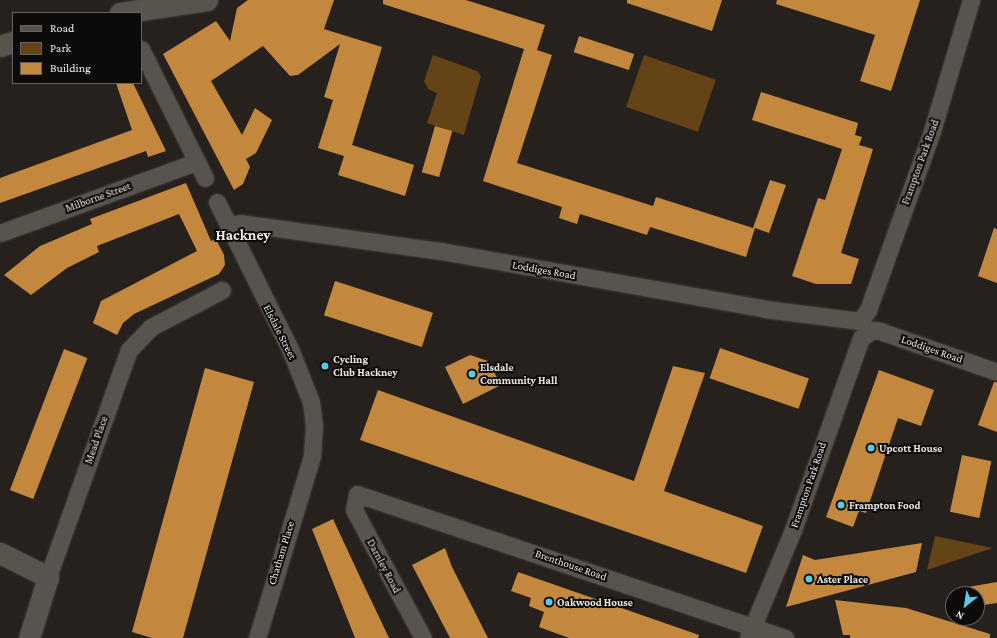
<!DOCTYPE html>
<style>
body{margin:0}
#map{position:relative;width:997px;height:638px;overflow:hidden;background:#26211c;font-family:"Crimson Pro",serif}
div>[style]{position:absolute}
.green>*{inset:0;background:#644317;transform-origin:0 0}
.building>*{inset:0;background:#c3883e;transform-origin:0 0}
.roads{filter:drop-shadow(0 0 1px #403c38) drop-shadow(0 0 1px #403c38)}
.minor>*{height:17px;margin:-8.5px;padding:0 8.5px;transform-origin:8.5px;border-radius:8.5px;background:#58534d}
.tertiary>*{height:21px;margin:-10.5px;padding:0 10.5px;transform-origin:10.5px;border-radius:10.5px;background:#58534d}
.dots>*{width:11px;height:11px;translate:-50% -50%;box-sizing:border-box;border:2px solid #0d0b09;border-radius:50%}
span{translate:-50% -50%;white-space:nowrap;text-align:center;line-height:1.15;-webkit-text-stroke:4px #0d0b09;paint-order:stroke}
.street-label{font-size:11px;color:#ece8e5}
.poi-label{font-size:11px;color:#ece8e5;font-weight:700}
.left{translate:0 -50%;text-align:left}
.district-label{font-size:15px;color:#ece8e5;font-weight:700}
.legend{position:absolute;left:12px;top:12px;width:130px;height:72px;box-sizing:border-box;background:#0d0b09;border:1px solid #666361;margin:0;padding:5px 7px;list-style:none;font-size:12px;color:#ece8e5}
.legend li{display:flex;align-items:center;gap:8px;height:20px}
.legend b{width:20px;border:1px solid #666361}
.north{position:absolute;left:945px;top:586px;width:40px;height:40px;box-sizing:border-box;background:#0d0b09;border:1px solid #666361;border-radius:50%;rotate:210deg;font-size:11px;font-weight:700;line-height:16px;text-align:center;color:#ece8e5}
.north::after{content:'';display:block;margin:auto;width:14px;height:18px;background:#5bc8e7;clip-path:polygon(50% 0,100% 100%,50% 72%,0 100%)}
</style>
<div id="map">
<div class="green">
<i style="clip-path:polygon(433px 55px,477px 71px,481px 76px,464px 135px,427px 123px,437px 93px,428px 89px,424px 81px)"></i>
<i style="left:644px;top:55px;width:76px;height:55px;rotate:19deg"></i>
<i style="clip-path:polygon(935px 536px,993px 548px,927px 570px)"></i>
</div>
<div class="building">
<i style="clip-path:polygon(248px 0,334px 0,324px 29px,382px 47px,352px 145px,414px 165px,405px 196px,338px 175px,344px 156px,318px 148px,333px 100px,324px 97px,340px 44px,298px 75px,290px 76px,263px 46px,211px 81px,242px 135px,255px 108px,272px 120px,256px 153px,246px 159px,250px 167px,243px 184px,234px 190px,163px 54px,216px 21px,230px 41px,237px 8px)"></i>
<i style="clip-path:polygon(383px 0,466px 0,545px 25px,537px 50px,552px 55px,517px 163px,653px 206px,656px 197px,753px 228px,770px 180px,786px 185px,769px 233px,755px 228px,746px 257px,650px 227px,647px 235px,580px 214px,577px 224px,559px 218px,562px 207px,483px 181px,524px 49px,383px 4px)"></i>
<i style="clip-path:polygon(627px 0,722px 0,712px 31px,627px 3px)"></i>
<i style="clip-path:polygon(777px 0,920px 0,891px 91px,860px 81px,875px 35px,776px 4px)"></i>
<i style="left:579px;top:36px;width:58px;height:17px;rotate:18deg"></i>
<i style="clip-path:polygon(116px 83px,133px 83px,166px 151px,148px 157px,146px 151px,0 203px,0 178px,132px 130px)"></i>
<i style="clip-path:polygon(761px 92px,858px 123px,855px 135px,862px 137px,859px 145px,873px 149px,841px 253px,859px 259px,851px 284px,816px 284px,792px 276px,818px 198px,825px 200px,842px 149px,752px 120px)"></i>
<i style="left:435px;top:126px;width:18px;height:48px;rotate:16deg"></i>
<i style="clip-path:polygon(186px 183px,211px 241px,216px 239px,224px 255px,225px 265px,219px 274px,134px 314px,123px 323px,117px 335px,93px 323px,101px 301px,197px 251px,179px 214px,97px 246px,99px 252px,67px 268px,31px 295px,4px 275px,40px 246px,92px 224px,90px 219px)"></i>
<i style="clip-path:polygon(994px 228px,997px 229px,997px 283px,978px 276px)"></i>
<i style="left:335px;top:281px;width:103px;height:36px;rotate:18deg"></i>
<i style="left:720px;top:348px;width:94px;height:32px;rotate:19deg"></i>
<i style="left:64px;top:349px;width:25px;height:151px;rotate:21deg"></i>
<i style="clip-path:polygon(470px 355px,488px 361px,501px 385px,463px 404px,445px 367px)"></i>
<i style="clip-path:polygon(673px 366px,705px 373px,664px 491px,763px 526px,746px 573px,360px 440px,378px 390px,634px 481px)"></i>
<i style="clip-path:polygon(205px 368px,254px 382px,183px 638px,152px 638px,132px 632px)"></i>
<i style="clip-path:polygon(879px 370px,934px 390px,921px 426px,898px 418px,866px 513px,859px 511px,853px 527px,826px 517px)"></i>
<i style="clip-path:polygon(994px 382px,997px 382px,997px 432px,978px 425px)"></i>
<i style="left:962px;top:455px;width:30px;height:58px;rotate:12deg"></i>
<i style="clip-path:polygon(333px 519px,360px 577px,389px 638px,355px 638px,312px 529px)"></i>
<i style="clip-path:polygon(922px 543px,916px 572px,786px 607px,803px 555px,815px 560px)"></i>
<i style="clip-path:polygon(445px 548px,452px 567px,488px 638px,450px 638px,412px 565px)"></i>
<i style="clip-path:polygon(518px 572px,699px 635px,698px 638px,569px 638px,539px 627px,544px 612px,529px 606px,531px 598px,511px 591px)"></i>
<i style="clip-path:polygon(997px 582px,997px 603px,977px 606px,977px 594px,969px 594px,968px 587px)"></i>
<i style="clip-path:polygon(835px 600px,906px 608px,990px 634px,990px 638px,850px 638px,850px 635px,843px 635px)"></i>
</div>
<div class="roads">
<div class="minor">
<i style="left:141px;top:49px;width:144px;rotate:63.6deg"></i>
<i style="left:217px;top:202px;width:164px;rotate:63.6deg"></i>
<i style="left:290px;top:349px;width:57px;rotate:68.4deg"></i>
<i style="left:311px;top:402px;width:24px;rotate:83deg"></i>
<i style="left:314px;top:426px;width:30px;rotate:94deg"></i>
<i style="left:312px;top:456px;width:190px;rotate:106.8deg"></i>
<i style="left:228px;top:226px;width:13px;rotate:-13deg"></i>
<i style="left:241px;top:223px;width:202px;rotate:8deg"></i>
<i style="left:441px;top:251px;width:329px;rotate:10.1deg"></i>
<i style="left:765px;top:309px;width:96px;rotate:7.2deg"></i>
<i style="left:860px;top:321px;width:14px;rotate:-54deg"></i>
<i style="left:868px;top:310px;width:190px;rotate:-70.3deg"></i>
<i style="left:932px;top:131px;width:137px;rotate:-73.4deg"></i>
<i style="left:0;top:233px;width:208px;rotate:-19.9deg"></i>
<i style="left:48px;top:577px;width:241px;rotate:-70.4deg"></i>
<i style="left:129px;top:350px;width:32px;rotate:-46deg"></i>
<i style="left:151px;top:327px;width:80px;rotate:-27.5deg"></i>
<i style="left:423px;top:638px;width:145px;rotate:-118.3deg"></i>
<i style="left:354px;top:510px;width:16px;rotate:-79deg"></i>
<i style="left:357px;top:494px;width:452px;rotate:18.6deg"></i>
<i style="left:748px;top:638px;width:117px;rotate:-67.4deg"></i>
<i style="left:793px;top:530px;width:204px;rotate:-70.5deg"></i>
<i style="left:861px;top:338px;width:14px;rotate:-34deg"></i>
<i style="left:873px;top:330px;width:7px;rotate:8deg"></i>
<i style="left:880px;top:331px;width:124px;rotate:19.3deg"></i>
</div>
<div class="tertiary">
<i style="left:120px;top:13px;width:88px;rotate:-8.5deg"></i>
<i style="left:0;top:46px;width:14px;rotate:-17deg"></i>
<i style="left:0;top:553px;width:54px;rotate:26.6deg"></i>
<i style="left:48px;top:577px;width:64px;rotate:107.3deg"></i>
</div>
</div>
<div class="dots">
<i style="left:325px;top:366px;background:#5bc8e7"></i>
<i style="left:472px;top:374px;background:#5bc8e7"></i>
<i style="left:871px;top:448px;background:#5bc8e7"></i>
<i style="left:841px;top:505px;background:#5bc8e7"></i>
<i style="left:809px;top:579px;background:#5bc8e7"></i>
<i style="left:549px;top:602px;background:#5bc8e7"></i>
</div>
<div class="street-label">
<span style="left:920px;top:162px;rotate:-70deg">Frampton Park Road</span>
<span style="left:98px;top:197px;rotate:-20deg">Milborne Street</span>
<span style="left:544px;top:270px;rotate:10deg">Loddiges Road</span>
<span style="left:280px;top:332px;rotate:63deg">Elsdale Street</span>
<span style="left:932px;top:349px;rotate:19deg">Loddiges Road</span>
<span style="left:96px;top:440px;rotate:-71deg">Mead Place</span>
<span style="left:808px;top:485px;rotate:-71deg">Frampton Park Road</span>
<span style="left:281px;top:553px;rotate:-73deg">Chatham Place</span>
<span style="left:571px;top:565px;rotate:19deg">Brenthouse Road</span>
<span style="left:384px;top:566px;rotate:62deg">Darnley Road</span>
</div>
<div class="poi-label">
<span class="left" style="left:333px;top:366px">Cycling<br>Club Hackney</span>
<span class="left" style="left:480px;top:374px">Elsdale<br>Community Hall</span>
<span class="left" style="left:879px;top:448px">Upcott House</span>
<span class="left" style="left:849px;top:505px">Frampton Food</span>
<span class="left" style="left:817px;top:579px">Aster Place</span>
<span class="left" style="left:557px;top:602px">Oakwood House</span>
</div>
<div class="district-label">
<span style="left:243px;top:236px">Hackney</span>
</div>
<ul class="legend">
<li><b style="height:5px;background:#58534d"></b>Road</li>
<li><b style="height:11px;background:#644317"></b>Park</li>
<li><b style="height:11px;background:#c3883e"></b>Building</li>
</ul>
<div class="north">N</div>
</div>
